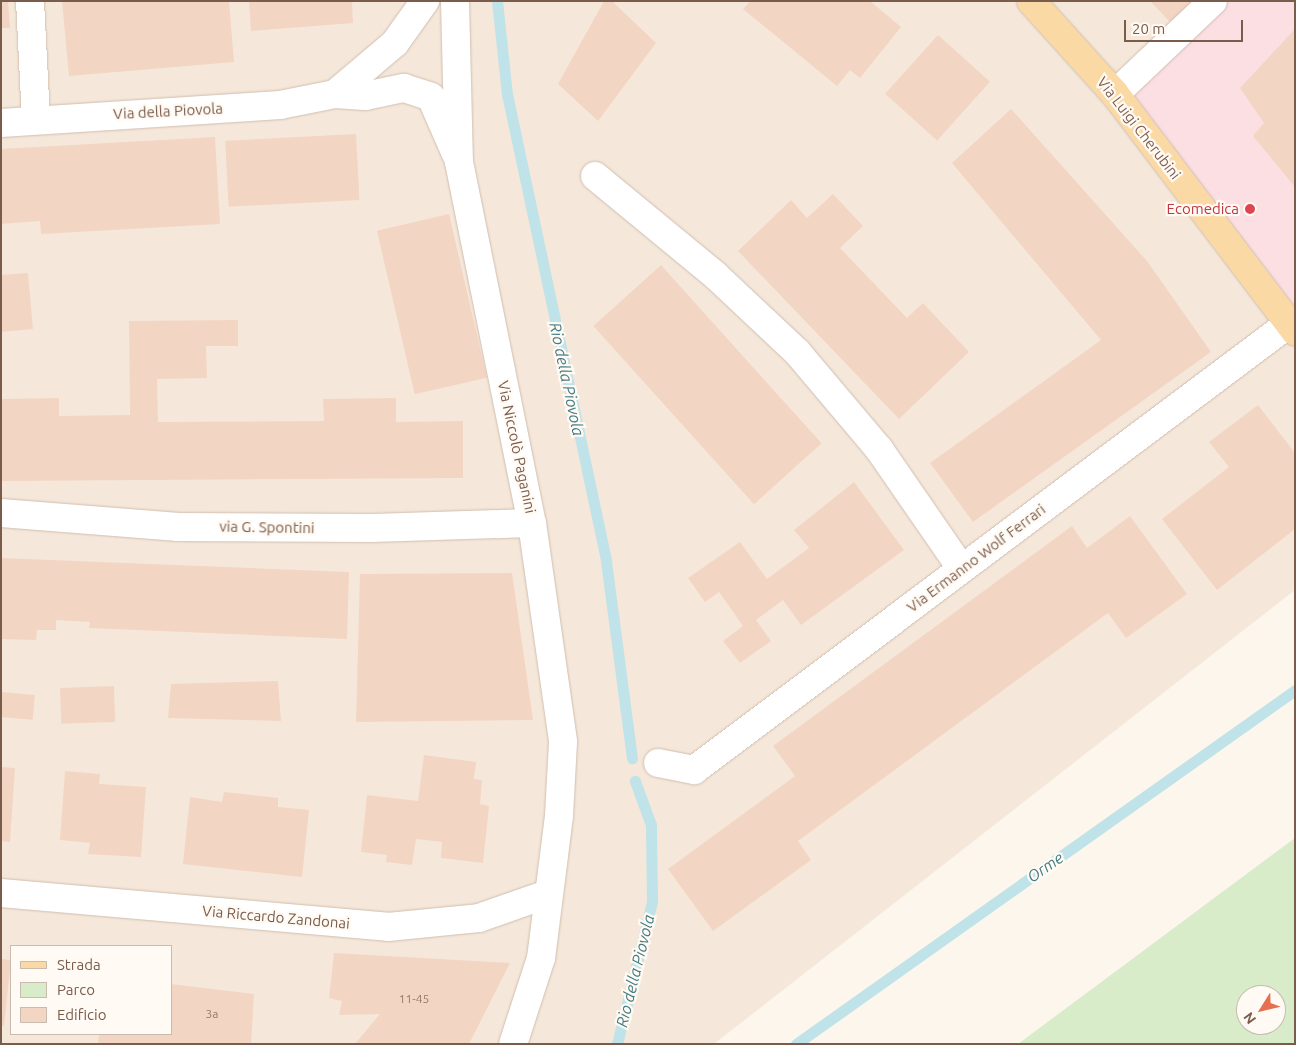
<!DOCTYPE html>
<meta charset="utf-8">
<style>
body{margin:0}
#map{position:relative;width:1296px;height:1045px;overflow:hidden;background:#fdf6ec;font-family:Ubuntu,sans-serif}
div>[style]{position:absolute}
.residential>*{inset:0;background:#f5e8da}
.medical>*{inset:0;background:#fbdfe3}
.green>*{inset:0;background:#d8ecc9}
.stream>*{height:11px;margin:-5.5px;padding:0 5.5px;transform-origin:5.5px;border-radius:5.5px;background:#bfe3e8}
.building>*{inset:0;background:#f3d5c3;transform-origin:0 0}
.roads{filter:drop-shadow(0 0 1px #d1beb0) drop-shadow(0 0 1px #d1beb0)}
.minor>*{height:28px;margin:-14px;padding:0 14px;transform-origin:14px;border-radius:14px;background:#fff}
.major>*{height:28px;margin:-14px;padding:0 14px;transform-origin:14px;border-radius:14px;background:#fbd9a5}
.dots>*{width:14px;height:14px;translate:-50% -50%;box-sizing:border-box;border:2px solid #fffaf3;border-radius:50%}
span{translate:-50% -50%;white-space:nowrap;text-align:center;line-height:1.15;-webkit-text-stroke:4.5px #fffaf3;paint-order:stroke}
.number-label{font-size:12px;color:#987a6a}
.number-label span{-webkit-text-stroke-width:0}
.street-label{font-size:15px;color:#7a5c4d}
.health-label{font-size:15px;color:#be3a42}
.right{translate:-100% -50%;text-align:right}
.water-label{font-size:16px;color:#437c86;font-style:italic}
.frame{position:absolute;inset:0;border:2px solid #7a5c4d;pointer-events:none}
.legend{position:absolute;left:10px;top:945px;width:162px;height:90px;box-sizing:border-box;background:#fffaf3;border:1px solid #cabbb1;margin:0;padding:6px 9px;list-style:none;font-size:15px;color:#7a5c4d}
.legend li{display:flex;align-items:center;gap:10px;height:25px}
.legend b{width:25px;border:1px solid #cabbb1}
.north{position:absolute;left:1236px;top:985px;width:50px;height:50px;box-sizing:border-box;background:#fffaf3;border:1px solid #cabbb1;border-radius:50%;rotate:234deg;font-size:14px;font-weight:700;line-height:20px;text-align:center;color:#7a5c4d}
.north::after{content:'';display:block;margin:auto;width:18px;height:22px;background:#e76f51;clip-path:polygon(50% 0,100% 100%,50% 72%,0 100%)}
.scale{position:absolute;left:1124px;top:20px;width:119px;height:22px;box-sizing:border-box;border:2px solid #7a5c4d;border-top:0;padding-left:6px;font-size:15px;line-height:18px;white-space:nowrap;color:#7a5c4d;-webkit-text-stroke:4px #fffaf3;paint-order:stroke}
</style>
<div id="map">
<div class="residential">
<i style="clip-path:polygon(evenodd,1px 1px,1295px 1px,1295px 590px,714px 1044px,1px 1044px,1px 1px,11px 946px,171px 946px,171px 1034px,11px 1034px,11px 946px)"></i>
</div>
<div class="medical">
<i style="clip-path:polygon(1213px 1px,1295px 1px,1295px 323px,1115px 94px)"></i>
</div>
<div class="green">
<i style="clip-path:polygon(evenodd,1295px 838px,1295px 1044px,1018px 1044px,1295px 838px,1246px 995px,1276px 995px,1276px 1025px,1246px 1025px,1246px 995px)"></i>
</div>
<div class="stream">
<i style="left:497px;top:1px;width:94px;rotate:83.9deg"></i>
<i style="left:507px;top:94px;width:477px;rotate:78deg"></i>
<i style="left:606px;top:561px;width:199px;rotate:82.5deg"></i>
<i style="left:617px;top:1044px;width:147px;rotate:-76.2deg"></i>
<i style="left:652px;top:901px;width:76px;rotate:-90.8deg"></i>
<i style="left:651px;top:825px;width:47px;rotate:-110deg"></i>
<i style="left:796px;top:1044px;width:612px;rotate:-35.35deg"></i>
</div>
<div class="building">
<i style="clip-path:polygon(1px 1px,8px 1px,10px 28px,1px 28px)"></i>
<i style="clip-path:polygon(62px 1px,229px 1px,234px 62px,69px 76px)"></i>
<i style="clip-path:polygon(249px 1px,352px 1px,353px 23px,251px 31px)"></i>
<i style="clip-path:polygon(604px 1px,612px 1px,656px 43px,598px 121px,558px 84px)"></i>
<i style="clip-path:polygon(750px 1px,870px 1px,901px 27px,860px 78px,850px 70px,837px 86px,743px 9px)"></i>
<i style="clip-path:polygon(1150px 1px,1195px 1px,1172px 24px)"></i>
<i style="clip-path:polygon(1295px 29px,1295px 187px,1253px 136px,1264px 123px,1240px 88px)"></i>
<i style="left:938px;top:35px;width:70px;height:79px;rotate:42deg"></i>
<i style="clip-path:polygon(1011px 109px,1147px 261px,1211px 352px,973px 522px,930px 463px,1101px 340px,952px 163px)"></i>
<i style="left:356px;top:134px;width:66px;height:131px;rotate:87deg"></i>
<i style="clip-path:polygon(215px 137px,220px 224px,41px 234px,40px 221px,1px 224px,1px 149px)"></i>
<i style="clip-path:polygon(833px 194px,863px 226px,840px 248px,907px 318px,923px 303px,969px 352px,899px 419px,738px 251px,791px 200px,807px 218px)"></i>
<i style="left:449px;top:214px;width:168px;height:74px;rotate:77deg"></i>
<i style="left:661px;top:265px;width:240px;height:91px;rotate:48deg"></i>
<i style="clip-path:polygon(28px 273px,33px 329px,1px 332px,1px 275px)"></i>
<i style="clip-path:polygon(238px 320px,238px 346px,206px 346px,207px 378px,157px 379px,158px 422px,324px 421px,323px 399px,396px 398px,396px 422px,463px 421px,463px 478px,1px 481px,1px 399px,59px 398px,59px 416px,130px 415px,129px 321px)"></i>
<i style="clip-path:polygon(1258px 405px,1295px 453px,1295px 529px,1217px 590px,1162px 519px,1229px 467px,1209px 442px)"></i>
<i style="clip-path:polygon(854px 482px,904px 550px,801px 625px,783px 600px,756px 620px,771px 641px,740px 663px,723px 641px,743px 626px,719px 592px,705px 602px,688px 578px,740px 542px,767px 579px,809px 548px,794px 530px)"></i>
<i style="clip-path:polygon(1130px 516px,1187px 594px,1126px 638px,1108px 613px,798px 841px,811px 860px,713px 931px,668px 869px,795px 776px,773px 746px,1072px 526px,1087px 548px)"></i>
<i style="clip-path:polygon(1px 558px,349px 572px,347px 639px,89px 628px,90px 622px,56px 620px,56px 630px,37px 630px,36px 640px,1px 639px)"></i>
<i style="clip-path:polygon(512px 573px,533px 720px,356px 722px,360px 574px)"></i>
<i style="clip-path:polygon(278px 681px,281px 721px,168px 718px,171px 684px)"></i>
<i style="left:114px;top:686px;width:36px;height:54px;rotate:88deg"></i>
<i style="left:1px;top:692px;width:34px;height:25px;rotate:5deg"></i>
<i style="clip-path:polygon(424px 755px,476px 762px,474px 779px,482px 780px,480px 804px,489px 806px,483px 863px,441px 858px,442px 842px,416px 839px,412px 865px,386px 862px,387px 855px,361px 852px,367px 795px,418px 801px)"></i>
<i style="clip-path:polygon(1px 767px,15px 768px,10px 842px,1px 841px)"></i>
<i style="clip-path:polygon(65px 771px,100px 774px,99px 784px,146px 787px,141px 857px,88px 854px,90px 843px,60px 840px)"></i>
<i style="clip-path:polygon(224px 792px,278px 798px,278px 807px,309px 810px,302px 877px,183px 864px,190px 797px,222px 802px)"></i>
<i style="clip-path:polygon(334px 953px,510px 963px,469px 1044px,355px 1044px,380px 1014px,339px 1015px,342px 1001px,329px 998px)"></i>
<i style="left:1px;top:959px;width:10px;height:66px;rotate:6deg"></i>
<i style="clip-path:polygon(171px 984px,254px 994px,251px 1044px,98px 1044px,99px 1034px,171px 1034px)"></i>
</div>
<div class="roads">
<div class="minor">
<i style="left:30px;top:1px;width:118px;rotate:87.1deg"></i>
<i style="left:455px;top:1px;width:161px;rotate:88.6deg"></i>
<i style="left:459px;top:162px;width:368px;rotate:78.6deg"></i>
<i style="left:532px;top:523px;width:221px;rotate:81.9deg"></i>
<i style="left:563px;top:742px;width:74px;rotate:93.1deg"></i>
<i style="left:559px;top:816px;width:143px;rotate:97.2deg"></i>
<i style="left:541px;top:958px;width:90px;rotate:108deg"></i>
<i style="left:335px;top:94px;width:30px;rotate:4deg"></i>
<i style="left:365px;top:96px;width:40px;rotate:-12deg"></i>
<i style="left:404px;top:88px;width:28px;rotate:18deg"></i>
<i style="left:431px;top:97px;width:62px;rotate:66.3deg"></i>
<i style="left:1115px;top:94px;width:135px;rotate:-43.5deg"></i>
<i style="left:1px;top:123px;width:280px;rotate:-3.7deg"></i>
<i style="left:280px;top:105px;width:56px;rotate:-11.3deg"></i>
<i style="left:335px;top:94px;width:79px;rotate:-40.4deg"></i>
<i style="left:395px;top:43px;width:52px;rotate:-54.5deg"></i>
<i style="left:595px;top:176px;width:156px;rotate:39.5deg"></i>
<i style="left:715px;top:275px;width:112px;rotate:43.2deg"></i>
<i style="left:797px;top:352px;width:127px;rotate:49.8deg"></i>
<i style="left:879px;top:449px;width:145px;rotate:55.4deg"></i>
<i style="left:1px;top:513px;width:178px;rotate:4.5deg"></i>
<i style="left:178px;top:527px;width:194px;rotate:0.3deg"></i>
<i style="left:372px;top:528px;width:160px;rotate:-1.8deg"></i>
<i style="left:658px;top:763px;width:37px;rotate:11deg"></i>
<i style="left:694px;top:770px;width:741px;rotate:-36.89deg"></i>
<i style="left:1px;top:893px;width:388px;rotate:5deg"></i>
<i style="left:388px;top:927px;width:91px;rotate:-5.6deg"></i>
<i style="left:479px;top:918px;width:72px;rotate:-19.4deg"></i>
</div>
<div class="major">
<i style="left:1031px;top:1px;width:125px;rotate:47.9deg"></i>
<i style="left:1115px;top:94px;width:298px;rotate:52.8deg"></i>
</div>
</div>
<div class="dots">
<i style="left:1250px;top:209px;background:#e0444e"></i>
</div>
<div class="number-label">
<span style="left:414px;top:999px">11-45</span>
<span style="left:212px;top:1014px">3a</span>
</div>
<div class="street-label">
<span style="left:168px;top:111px;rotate:-3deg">Via della Piovola</span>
<span style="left:1139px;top:128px;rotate:52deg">Via Luigi Cherubini</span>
<span style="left:517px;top:447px;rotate:78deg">Via Niccolò Paganini</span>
<span style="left:267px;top:527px;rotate:1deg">via G. Spontini</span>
<span style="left:976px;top:558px;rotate:-37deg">Via Ermanno Wolf Ferrari</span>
<span style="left:276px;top:917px;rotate:5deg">Via Riccardo Zandonai</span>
</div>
<div class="health-label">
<span class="right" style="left:1239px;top:209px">Ecomedica</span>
</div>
<div class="water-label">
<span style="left:567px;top:379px;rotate:78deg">Rio della Piovola</span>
<span style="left:1045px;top:867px;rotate:-35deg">Orme</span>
<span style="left:635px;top:971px;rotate:-76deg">Rio della Piovola</span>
</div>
<div class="frame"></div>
<ul class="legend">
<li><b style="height:6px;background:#fbd9a5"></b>Strada</li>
<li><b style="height:14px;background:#d8ecc9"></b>Parco</li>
<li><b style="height:14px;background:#f3d5c3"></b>Edificio</li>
</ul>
<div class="north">N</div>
<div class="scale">20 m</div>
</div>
